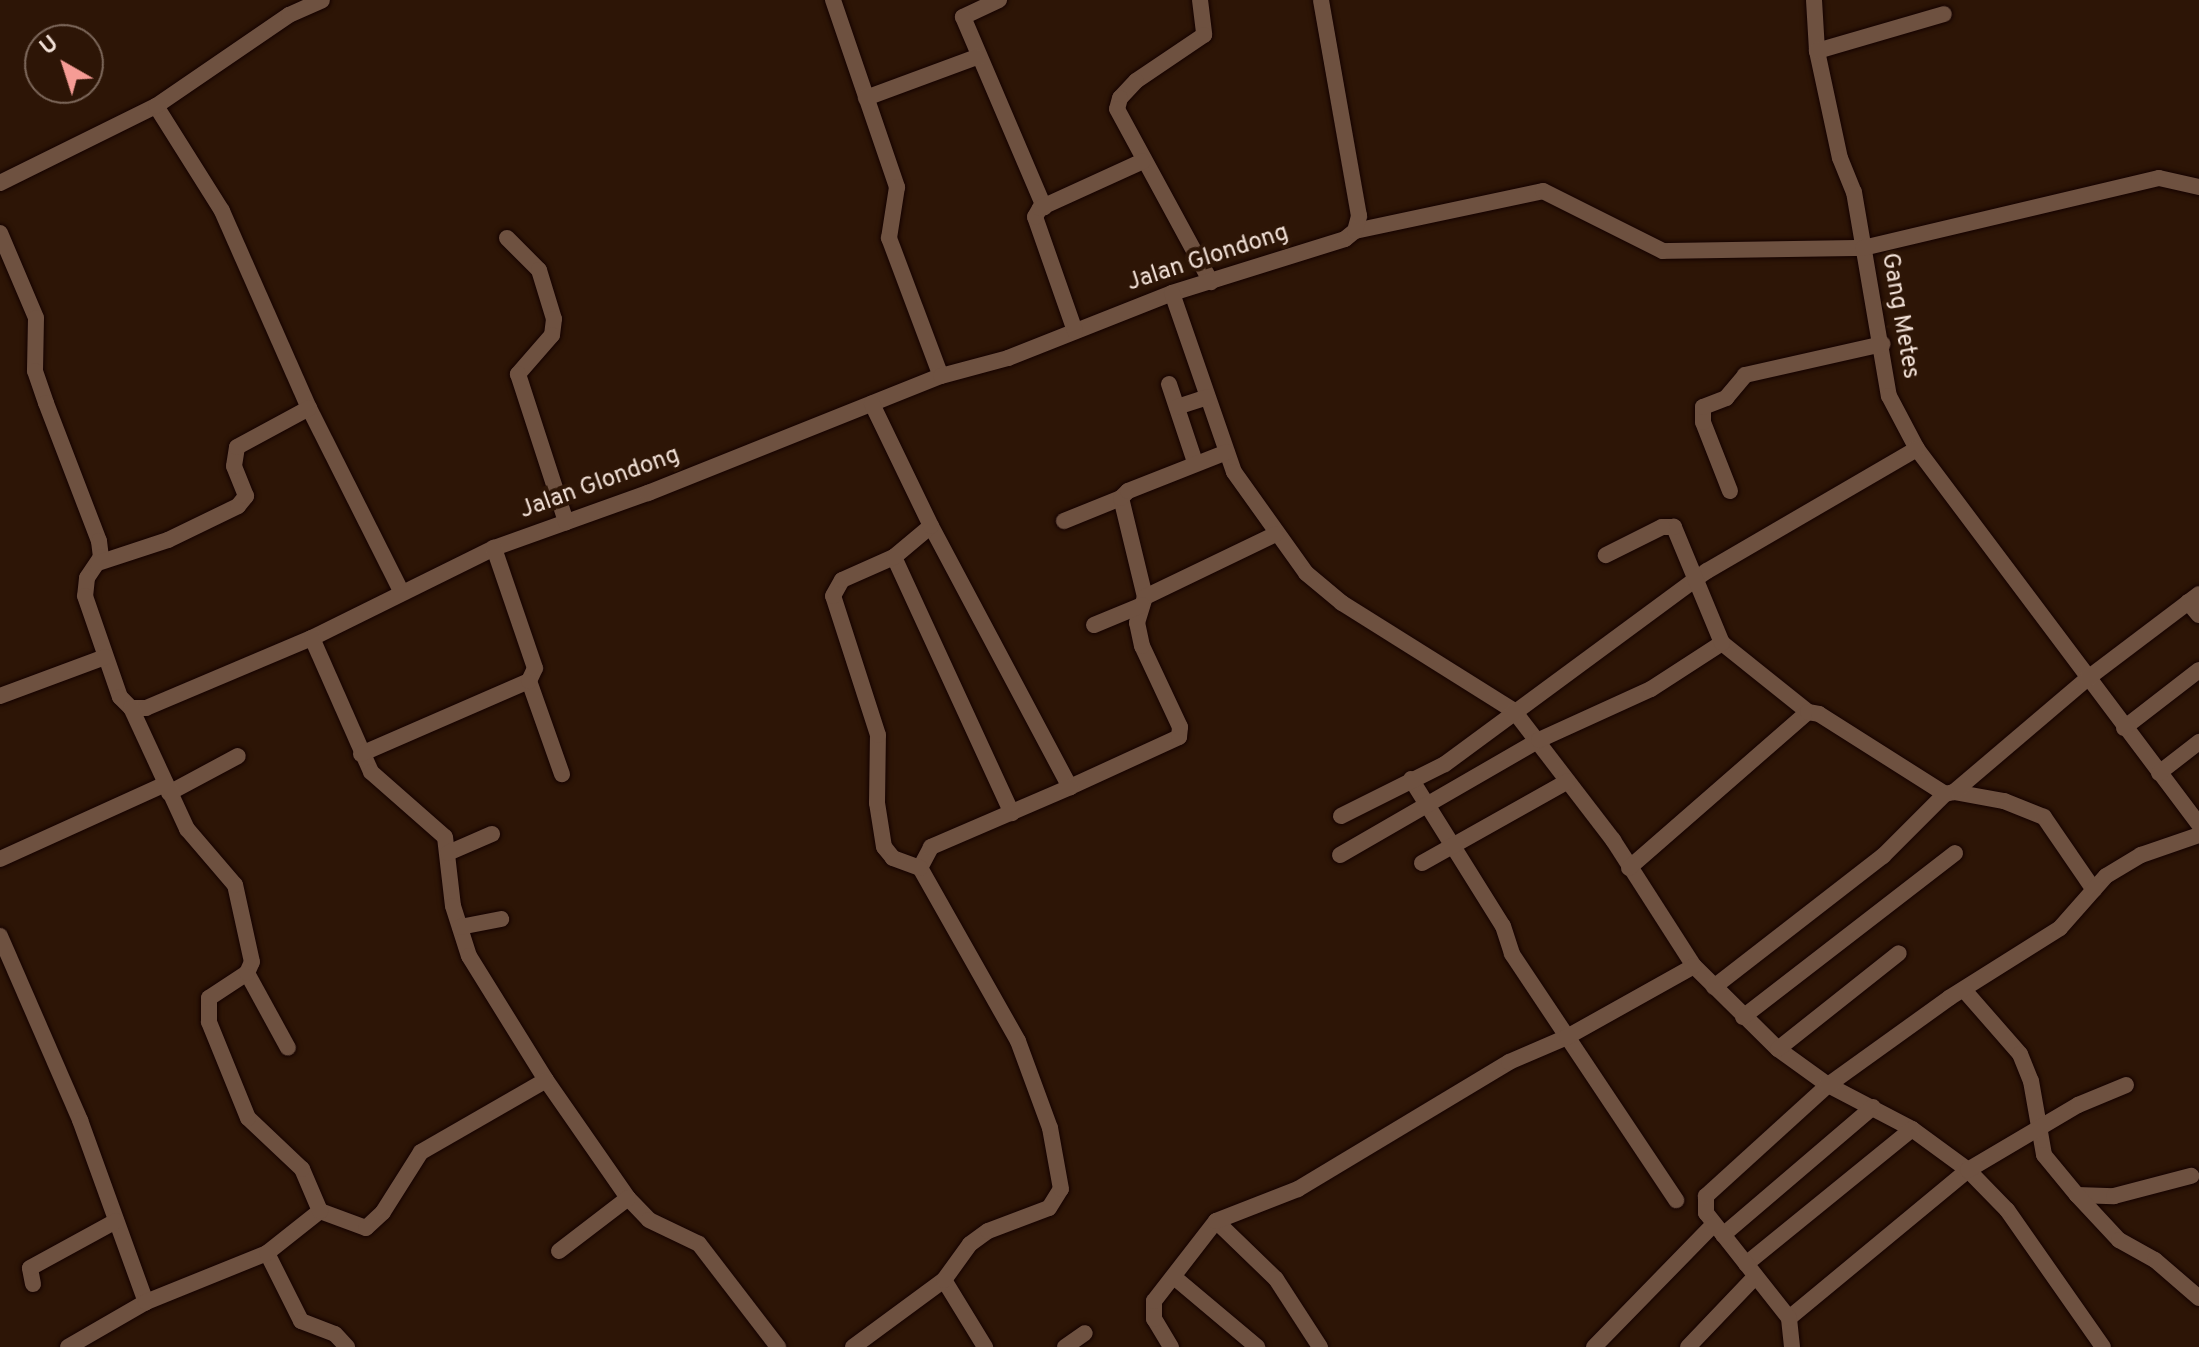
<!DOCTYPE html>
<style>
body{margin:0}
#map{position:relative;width:2199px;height:1347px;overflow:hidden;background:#2d1506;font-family:Overpass,sans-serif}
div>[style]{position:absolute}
.roads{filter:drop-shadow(0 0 2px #140200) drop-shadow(0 0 2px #140200)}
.street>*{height:16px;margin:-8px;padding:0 8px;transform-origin:8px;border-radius:8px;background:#6e5140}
span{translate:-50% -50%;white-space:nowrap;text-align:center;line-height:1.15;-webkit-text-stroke:8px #2d1506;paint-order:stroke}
.street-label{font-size:24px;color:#f2e1d7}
.north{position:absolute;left:24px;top:24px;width:80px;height:80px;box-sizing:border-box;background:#2d1506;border:2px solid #7c675a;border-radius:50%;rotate:321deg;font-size:22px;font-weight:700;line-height:32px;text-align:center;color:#f2e1d7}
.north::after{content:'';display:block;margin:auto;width:28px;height:36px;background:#f59c95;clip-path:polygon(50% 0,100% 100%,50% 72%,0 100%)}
</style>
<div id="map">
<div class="roads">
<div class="street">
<i style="left:833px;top:0;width:198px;rotate:71.1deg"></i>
<i style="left:897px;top:187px;width:52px;rotate:98.9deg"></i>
<i style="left:889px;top:238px;width:147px;rotate:69.4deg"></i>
<i style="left:999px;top:0;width:40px;rotate:155deg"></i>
<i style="left:963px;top:17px;width:207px;rotate:66.9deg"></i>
<i style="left:1200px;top:0;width:35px;rotate:83deg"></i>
<i style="left:1204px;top:35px;width:82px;rotate:145.9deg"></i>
<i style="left:1136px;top:81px;width:23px;rotate:133deg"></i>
<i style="left:1120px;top:98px;width:11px;rotate:105deg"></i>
<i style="left:1117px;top:109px;width:197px;rotate:61.5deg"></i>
<i style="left:1814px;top:0;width:51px;rotate:86.6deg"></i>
<i style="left:1817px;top:51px;width:109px;rotate:77.9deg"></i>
<i style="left:1840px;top:158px;width:37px;rotate:68deg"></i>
<i style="left:1854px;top:192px;width:207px;rotate:80.3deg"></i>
<i style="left:1889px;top:396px;width:60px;rotate:62.2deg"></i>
<i style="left:1917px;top:449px;width:469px;rotate:53.1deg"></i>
<i style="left:1817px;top:51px;width:132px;rotate:-16.2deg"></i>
<i style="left:866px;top:98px;width:118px;rotate:-20.3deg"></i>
<i style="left:156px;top:106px;width:124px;rotate:57.8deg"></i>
<i style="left:222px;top:211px;width:215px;rotate:66.2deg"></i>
<i style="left:309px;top:408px;width:205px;rotate:63.3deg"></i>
<i style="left:0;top:183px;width:174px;rotate:-26.3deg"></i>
<i style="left:156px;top:106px;width:161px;rotate:-34.4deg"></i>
<i style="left:289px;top:15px;width:36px;rotate:-24deg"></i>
<i style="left:1355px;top:231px;width:192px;rotate:-12deg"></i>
<i style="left:1543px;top:191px;width:134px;rotate:26.6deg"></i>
<i style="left:1663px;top:251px;width:200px;rotate:-0.9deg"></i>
<i style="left:1863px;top:248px;width:304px;rotate:-13.3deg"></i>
<i style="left:2159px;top:178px;width:41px;rotate:12.7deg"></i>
<i style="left:0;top:233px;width:92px;rotate:67deg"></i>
<i style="left:36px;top:318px;width:53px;rotate:91.1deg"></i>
<i style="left:35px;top:371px;width:34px;rotate:71deg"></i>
<i style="left:46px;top:403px;width:148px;rotate:69deg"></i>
<i style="left:99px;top:541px;width:16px;rotate:83deg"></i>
<i style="left:101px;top:557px;width:25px;rotate:124deg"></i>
<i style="left:87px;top:578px;width:18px;rotate:96deg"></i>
<i style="left:85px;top:596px;width:107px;rotate:70.9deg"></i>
<i style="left:120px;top:697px;width:16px;rotate:45deg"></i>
<i style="left:131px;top:708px;width:15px"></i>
<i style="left:146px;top:708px;width:180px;rotate:-22.9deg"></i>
<i style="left:312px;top:638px;width:203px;rotate:-26.3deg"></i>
<i style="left:494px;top:548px;width:164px;rotate:-19.7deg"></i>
<i style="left:648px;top:493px;width:315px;rotate:-21.8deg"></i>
<i style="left:941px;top:376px;width:69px;rotate:-15deg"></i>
<i style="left:1008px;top:358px;width:176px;rotate:-21.6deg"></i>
<i style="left:1172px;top:293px;width:181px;rotate:-17.3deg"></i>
<i style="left:1345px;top:239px;width:13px;rotate:-39deg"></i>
<i style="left:1355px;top:231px;width:16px;rotate:-75deg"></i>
<i style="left:1359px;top:216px;width:219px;rotate:-100deg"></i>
<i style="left:507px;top:238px;width:45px;rotate:45deg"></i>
<i style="left:539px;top:270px;width:51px;rotate:73deg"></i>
<i style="left:554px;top:319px;width:16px;rotate:97deg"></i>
<i style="left:552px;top:335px;width:52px;rotate:131.1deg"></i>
<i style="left:518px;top:374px;width:156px;rotate:72deg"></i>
<i style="left:1172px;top:293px;width:189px;rotate:70.9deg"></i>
<i style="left:1234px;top:472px;width:124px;rotate:54.5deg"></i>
<i style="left:1306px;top:573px;width:47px;rotate:39.8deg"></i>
<i style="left:1342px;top:603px;width:203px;rotate:32.1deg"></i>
<i style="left:1514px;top:711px;width:163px;rotate:52.5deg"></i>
<i style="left:1613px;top:840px;width:150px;rotate:57.3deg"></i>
<i style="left:1694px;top:966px;width:118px;rotate:44.7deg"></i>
<i style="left:1778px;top:1049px;width:62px;rotate:35.8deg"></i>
<i style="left:1828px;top:1085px;width:95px;rotate:27.6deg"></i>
<i style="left:1912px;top:1129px;width:69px;rotate:36.2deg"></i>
<i style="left:1968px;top:1170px;width:232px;rotate:140.4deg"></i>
<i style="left:1075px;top:331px;width:121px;rotate:-109.3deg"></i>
<i style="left:1035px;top:217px;width:10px;rotate:-61deg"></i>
<i style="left:1040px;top:208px;width:113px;rotate:-24.5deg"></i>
<i style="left:1169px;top:384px;width:82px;rotate:71.6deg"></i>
<i style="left:1177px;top:407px;width:32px;rotate:-18deg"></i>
<i style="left:1730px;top:491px;width:74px;rotate:-111.4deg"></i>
<i style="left:1703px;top:422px;width:15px;rotate:-90deg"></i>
<i style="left:1703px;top:407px;width:25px;rotate:-21deg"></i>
<i style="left:1726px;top:398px;width:30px;rotate:-50deg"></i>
<i style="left:1745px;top:375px;width:141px;rotate:-12.7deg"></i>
<i style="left:1064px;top:521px;width:61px;rotate:-22deg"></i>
<i style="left:931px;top:526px;width:296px;rotate:62deg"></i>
<i style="left:1070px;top:787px;width:120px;rotate:-24.6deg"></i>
<i style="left:1179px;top:737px;width:10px;rotate:-84deg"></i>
<i style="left:1180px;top:727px;width:89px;rotate:-115.1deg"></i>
<i style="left:1142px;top:646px;width:24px;rotate:-102deg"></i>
<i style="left:1137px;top:623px;width:27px;rotate:-73deg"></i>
<i style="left:1145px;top:597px;width:102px;rotate:-103.6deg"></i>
<i style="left:1121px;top:498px;width:10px;rotate:-45deg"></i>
<i style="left:1128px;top:491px;width:106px;rotate:-21.5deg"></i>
<i style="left:894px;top:557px;width:282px;rotate:65.3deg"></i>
<i style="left:98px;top:563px;width:74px;rotate:-18.2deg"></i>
<i style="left:168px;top:540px;width:78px;rotate:-25.9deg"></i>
<i style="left:238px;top:506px;width:13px;rotate:-51deg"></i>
<i style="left:246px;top:496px;width:32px;rotate:-112deg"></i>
<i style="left:234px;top:466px;width:19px;rotate:-81deg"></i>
<i style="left:237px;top:447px;width:82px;rotate:-28.4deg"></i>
<i style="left:1145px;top:597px;width:145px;rotate:-25.7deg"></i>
<i style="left:2188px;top:602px;width:17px;rotate:50deg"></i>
<i style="left:1094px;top:625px;width:52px;rotate:-22.6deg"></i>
<i style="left:312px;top:638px;width:146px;rotate:66.2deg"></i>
<i style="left:371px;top:772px;width:98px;rotate:41.3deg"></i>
<i style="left:445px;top:837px;width:69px;rotate:83.4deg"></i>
<i style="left:453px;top:906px;width:52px;rotate:72.3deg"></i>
<i style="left:469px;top:956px;width:146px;rotate:58.2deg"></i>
<i style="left:546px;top:1080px;width:144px;rotate:55.2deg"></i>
<i style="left:628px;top:1198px;width:30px;rotate:46deg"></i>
<i style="left:649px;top:1220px;width:55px;rotate:25.6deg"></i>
<i style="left:699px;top:1244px;width:130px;rotate:52.5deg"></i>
<i style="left:1722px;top:643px;width:110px;rotate:38.7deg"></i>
<i style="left:529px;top:681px;width:99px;rotate:70.5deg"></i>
<i style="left:0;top:696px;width:112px;rotate:-20.4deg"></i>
<i style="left:2124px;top:728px;width:95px;rotate:-37.7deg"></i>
<i style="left:361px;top:754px;width:183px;rotate:-23.5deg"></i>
<i style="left:529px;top:681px;width:14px;rotate:-65deg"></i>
<i style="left:535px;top:668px;width:127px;rotate:-108.9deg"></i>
<i style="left:2159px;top:773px;width:51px;rotate:-37.8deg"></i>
<i style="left:1411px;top:779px;width:173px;rotate:58deg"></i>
<i style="left:1503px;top:926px;width:29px;rotate:72deg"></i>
<i style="left:1512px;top:954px;width:296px;rotate:56.3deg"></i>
<i style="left:1954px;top:792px;width:51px;rotate:10.2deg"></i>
<i style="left:2004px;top:801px;width:43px;rotate:21.8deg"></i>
<i style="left:2044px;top:817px;width:88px;rotate:55.6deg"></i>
<i style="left:169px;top:793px;width:78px;rotate:-28.2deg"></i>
<i style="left:1341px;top:816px;width:116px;rotate:-26.6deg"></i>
<i style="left:1445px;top:764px;width:325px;rotate:-36.4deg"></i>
<i style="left:1707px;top:571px;width:243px;rotate:-30.2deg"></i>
<i style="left:448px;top:853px;width:48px;rotate:-23.4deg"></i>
<i style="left:1340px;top:855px;width:230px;rotate:-30deg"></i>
<i style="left:1539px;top:740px;width:123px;rotate:-24.5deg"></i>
<i style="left:1651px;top:689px;width:85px;rotate:-32.9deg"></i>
<i style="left:1722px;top:643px;width:126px;rotate:-112.5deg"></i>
<i style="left:1674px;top:527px;width:12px;rotate:180deg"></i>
<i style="left:1662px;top:527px;width:63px;rotate:153.4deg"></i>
<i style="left:0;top:859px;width:181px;rotate:-24.4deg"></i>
<i style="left:1422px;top:863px;width:167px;rotate:-29.3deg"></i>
<i style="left:920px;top:868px;width:24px;rotate:-62deg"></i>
<i style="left:931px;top:847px;width:151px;rotate:-23.3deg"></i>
<i style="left:1629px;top:868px;width:237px;rotate:-41.1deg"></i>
<i style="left:1808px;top:712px;width:11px;rotate:10deg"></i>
<i style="left:1819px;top:714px;width:149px;rotate:32.4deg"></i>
<i style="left:1945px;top:794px;width:9px;rotate:-13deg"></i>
<i style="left:1954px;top:792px;width:176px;rotate:-40.4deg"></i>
<i style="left:2088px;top:678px;width:139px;rotate:-37.1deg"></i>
<i style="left:460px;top:927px;width:42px;rotate:-11deg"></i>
<i style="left:0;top:936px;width:201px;rotate:66.5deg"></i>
<i style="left:80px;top:1120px;width:194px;rotate:70.1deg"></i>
<i style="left:247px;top:973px;width:85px;rotate:61.3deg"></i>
<i style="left:1714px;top:987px;width:214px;rotate:-37.8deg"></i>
<i style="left:1883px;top:856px;width:88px;rotate:-45deg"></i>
<i style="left:1964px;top:990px;width:85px;rotate:48.8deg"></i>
<i style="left:2020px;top:1054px;width:29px;rotate:68deg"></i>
<i style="left:2031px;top:1081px;width:75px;rotate:80deg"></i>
<i style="left:2044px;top:1155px;width:52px;rotate:50.5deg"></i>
<i style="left:2077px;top:1195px;width:37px;rotate:2deg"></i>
<i style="left:2114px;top:1196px;width:80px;rotate:-14.6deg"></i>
<i style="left:1743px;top:1017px;width:268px;rotate:-37.7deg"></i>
<i style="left:1778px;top:1049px;width:154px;rotate:-38.4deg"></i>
<i style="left:2077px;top:1195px;width:62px;rotate:47deg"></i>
<i style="left:2119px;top:1240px;width:41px;rotate:29.1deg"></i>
<i style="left:2155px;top:1260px;width:58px;rotate:40.8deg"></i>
<i style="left:320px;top:1211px;width:49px;rotate:20.3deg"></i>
<i style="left:366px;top:1228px;width:23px;rotate:-43deg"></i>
<i style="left:383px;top:1212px;width:71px;rotate:-57.7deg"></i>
<i style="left:421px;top:1152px;width:144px;rotate:-29.9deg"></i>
<i style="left:1216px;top:1221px;width:83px;rotate:44deg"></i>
<i style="left:1276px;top:1279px;width:81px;rotate:57.1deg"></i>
<i style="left:1723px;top:1235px;width:197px;rotate:-40.5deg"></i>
<i style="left:559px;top:1251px;width:87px;rotate:-37.5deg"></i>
<i style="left:267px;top:1253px;width:76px;rotate:63.4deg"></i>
<i style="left:301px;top:1321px;width:36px;rotate:21deg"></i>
<i style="left:335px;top:1334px;width:18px;rotate:47deg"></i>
<i style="left:1746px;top:1264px;width:214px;rotate:-39.1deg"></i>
<i style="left:1174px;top:1277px;width:109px;rotate:40.1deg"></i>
<i style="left:944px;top:1280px;width:79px;rotate:58.5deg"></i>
<i style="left:33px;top:1284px;width:16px;rotate:-101deg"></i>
<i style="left:30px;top:1268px;width:98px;rotate:-28.7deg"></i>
<i style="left:68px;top:1347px;width:90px;rotate:-30deg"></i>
<i style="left:146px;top:1302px;width:131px;rotate:-22deg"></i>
<i style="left:267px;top:1253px;width:68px;rotate:-38.4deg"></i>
<i style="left:320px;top:1211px;width:46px;rotate:-113.2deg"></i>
<i style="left:302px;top:1169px;width:74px;rotate:-136.6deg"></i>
<i style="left:248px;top:1118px;width:104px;rotate:-112.1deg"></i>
<i style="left:209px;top:1022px;width:24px;rotate:-90deg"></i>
<i style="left:209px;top:998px;width:45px;rotate:-33.3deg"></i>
<i style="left:247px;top:973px;width:12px;rotate:-66deg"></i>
<i style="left:252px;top:962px;width:79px;rotate:-102.4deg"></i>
<i style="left:235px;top:885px;width:74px;rotate:-130.6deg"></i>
<i style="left:187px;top:829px;width:133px;rotate:-114.8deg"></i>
<i style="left:853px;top:1347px;width:113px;rotate:-36.4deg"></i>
<i style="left:944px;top:1280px;width:44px;rotate:-54.2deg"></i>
<i style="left:970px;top:1244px;width:22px;rotate:-36deg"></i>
<i style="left:988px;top:1231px;width:65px;rotate:-20.7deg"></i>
<i style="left:1049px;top:1208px;width:22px;rotate:-58deg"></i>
<i style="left:1061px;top:1189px;width:62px;rotate:-100.2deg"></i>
<i style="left:1050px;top:1128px;width:93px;rotate:-110.2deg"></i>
<i style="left:1018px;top:1041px;width:199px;rotate:-119.5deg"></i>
<i style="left:920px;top:868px;width:29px;rotate:-160deg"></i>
<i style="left:893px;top:858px;width:14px;rotate:-129deg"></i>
<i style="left:884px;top:847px;width:45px;rotate:-99deg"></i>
<i style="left:877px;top:803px;width:68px;rotate:-89.2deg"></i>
<i style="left:878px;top:735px;width:146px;rotate:-107.9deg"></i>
<i style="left:833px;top:596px;width:18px;rotate:-61deg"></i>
<i style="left:842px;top:580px;width:57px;rotate:-23.9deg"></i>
<i style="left:894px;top:557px;width:48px;rotate:-40deg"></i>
<i style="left:931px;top:526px;width:136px;rotate:-115.8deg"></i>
<i style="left:1065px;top:1347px;width:24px;rotate:-35deg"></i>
<i style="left:1171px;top:1347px;width:33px;rotate:-121deg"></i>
<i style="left:1154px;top:1319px;width:18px;rotate:-90deg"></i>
<i style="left:1154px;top:1301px;width:101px;rotate:-52.2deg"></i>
<i style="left:1216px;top:1221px;width:88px;rotate:-21.3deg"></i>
<i style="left:1298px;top:1189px;width:246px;rotate:-31deg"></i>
<i style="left:1509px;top:1062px;width:63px;rotate:-23.3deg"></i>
<i style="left:1567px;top:1037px;width:145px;rotate:-29.2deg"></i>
<i style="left:1594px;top:1347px;width:172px;rotate:-45.7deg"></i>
<i style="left:1688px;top:1347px;width:97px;rotate:-46.3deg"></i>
<i style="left:1792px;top:1347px;width:29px;rotate:-96deg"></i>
<i style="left:1789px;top:1318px;width:134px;rotate:-128.3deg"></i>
<i style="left:1706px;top:1213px;width:17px;rotate:-90deg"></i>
<i style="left:1706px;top:1196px;width:165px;rotate:-42.3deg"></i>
<i style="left:1828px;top:1085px;width:149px;rotate:-35.7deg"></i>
<i style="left:1949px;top:998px;width:131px;rotate:-32.2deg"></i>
<i style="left:2060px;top:928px;width:69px;rotate:-48.5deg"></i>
<i style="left:2106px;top:876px;width:41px;rotate:-31deg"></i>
<i style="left:2141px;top:855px;width:61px;rotate:-19deg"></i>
<i style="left:2103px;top:1347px;width:167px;rotate:-125deg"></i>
<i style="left:2007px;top:1210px;width:56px;rotate:-134.3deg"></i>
<i style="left:1968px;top:1170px;width:128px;rotate:-30.6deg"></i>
<i style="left:2078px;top:1105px;width:52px;rotate:-22.6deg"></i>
</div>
</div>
<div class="street-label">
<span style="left:1208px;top:259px;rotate:-18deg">Jalan Glondong</span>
<span style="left:1899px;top:316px;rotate:80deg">Gang Metes</span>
<span style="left:600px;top:484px;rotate:-20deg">Jalan Glondong</span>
</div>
<div class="north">U</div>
</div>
